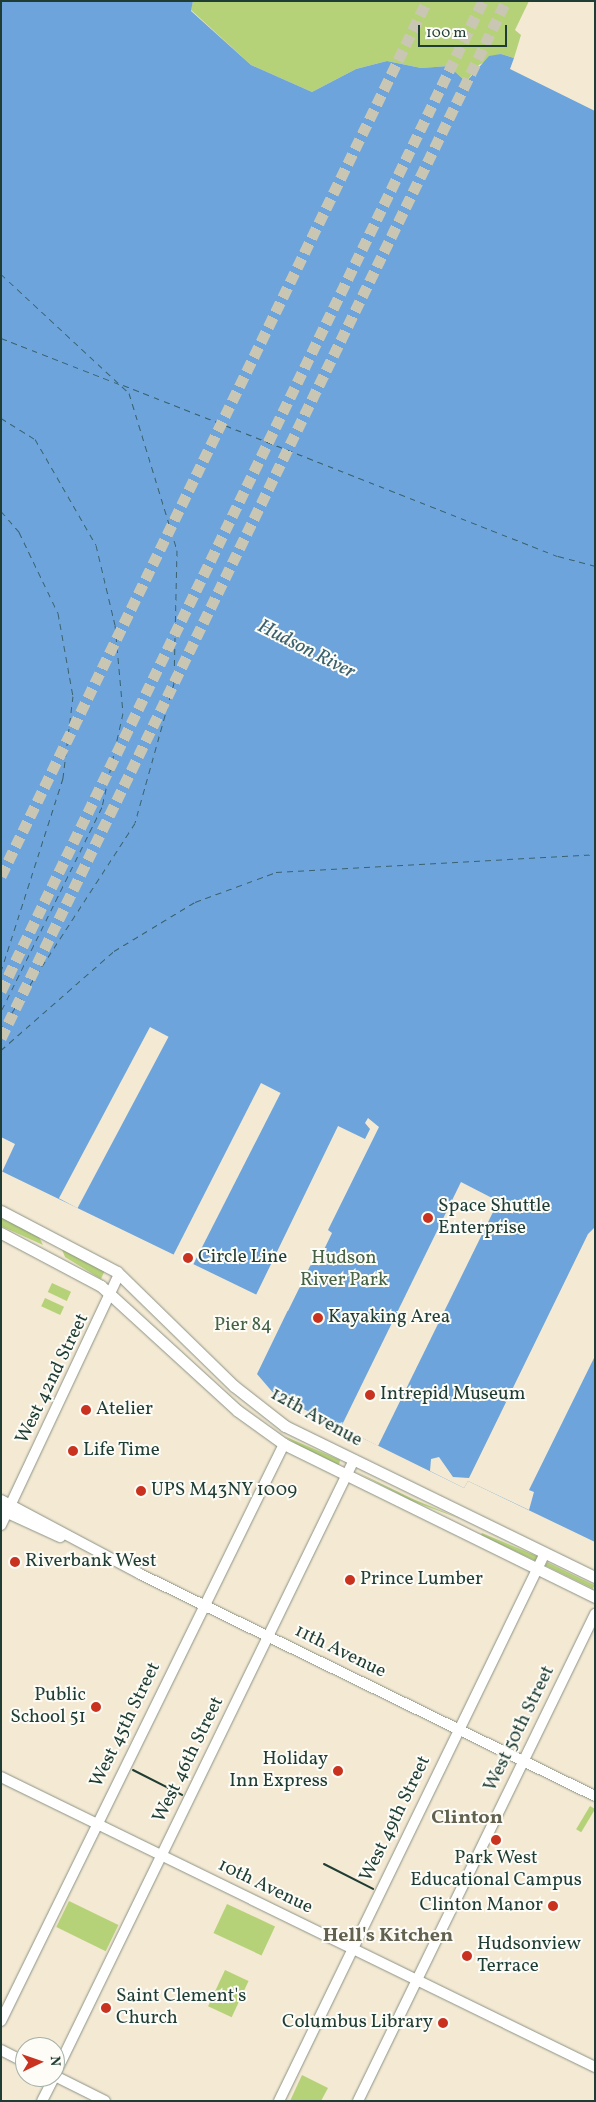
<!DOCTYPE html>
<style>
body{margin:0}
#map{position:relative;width:596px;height:2102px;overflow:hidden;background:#f4e9d3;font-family:Vollkorn,serif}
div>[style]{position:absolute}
.green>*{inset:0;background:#b6d279;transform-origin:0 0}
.water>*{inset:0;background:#6ca4db}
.pier>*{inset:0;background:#f4e9d3;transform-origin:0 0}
.ferry>*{height:1px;margin-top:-0.5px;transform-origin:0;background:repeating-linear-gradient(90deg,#3a616e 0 6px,transparent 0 11px)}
.highway-tunnel>*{height:11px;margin-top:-5.5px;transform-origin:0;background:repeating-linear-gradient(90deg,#c9c7b3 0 11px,transparent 0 16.5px)}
.roads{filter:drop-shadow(0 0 1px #8a9384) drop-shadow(0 0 1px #8a9384)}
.major>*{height:10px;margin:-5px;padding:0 5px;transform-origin:5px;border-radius:5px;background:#fff}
.highway>*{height:11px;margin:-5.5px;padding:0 5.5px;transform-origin:5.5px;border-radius:5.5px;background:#fff}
.rail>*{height:2px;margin:-1px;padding:0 1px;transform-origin:1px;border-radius:1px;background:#1f3d34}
.dots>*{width:14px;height:14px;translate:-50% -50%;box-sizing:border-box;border:2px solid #fdfcf7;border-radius:50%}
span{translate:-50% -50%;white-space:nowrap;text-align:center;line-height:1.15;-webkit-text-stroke:4px #fdfcf7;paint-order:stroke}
.poi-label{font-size:19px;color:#1f3d34}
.left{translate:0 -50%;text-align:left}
.right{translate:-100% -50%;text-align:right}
.park-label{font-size:19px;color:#456245}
.street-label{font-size:19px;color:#1f3d34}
.water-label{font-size:20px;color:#3a616e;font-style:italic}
.neighbourhood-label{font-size:20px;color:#62604e;font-weight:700}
.frame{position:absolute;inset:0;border:2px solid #1f3d34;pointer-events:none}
.north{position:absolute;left:15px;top:2037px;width:50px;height:50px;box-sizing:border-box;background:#fdfcf7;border:1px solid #a4b0a9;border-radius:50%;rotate:87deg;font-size:14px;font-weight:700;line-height:20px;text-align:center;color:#1f3d34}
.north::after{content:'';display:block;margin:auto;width:18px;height:22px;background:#c8321e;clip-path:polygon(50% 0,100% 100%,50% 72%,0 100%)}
.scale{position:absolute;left:418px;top:25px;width:89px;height:22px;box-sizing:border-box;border:2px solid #1f3d34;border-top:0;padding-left:6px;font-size:15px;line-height:18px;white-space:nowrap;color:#1f3d34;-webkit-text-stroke:4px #fdfcf7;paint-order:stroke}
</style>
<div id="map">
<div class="green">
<i style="clip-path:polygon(193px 1px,529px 1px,515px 30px,521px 35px,514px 58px,501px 54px,479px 65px,466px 82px,449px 66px,421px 68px,387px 61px,356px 69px,312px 92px,251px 65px,191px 10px)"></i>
<i style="clip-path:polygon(1px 1217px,39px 1237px,43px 1245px,1px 1226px)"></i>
<i style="clip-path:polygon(61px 1247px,105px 1270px,101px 1279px,65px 1257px)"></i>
<i style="left:52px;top:1283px;width:21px;height:10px;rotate:25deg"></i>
<i style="left:45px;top:1298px;width:21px;height:9px;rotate:25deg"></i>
<i style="clip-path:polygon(284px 1436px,340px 1460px,339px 1465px,301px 1447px)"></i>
<i style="clip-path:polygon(355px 1471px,413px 1499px,461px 1519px,412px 1501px)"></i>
<i style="clip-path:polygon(482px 1533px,539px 1557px,536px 1561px,481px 1535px)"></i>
<i style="left:547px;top:1562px;width:53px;height:4px;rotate:26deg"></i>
<i style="left:590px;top:1806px;width:6px;height:27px;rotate:31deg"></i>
<i style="left:69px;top:1901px;width:55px;height:29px;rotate:26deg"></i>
<i style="left:227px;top:1904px;width:53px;height:32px;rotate:25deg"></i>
<i style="left:225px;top:1970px;width:26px;height:40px;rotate:25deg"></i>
<i style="clip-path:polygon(302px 2075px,328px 2088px,321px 2101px,290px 2101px)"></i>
</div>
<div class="water">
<i style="clip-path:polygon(1px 1px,193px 1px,191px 11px,251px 65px,312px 92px,356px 69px,387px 61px,421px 68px,449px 66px,466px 82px,489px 56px,501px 54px,514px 58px,510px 69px,595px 111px,595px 1542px,468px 1481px,464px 1488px,275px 1395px,257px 1374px,288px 1310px,1px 1171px)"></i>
</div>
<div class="pier">
<i style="left:150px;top:1027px;width:21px;height:194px;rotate:28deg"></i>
<i style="left:261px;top:1083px;width:22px;height:193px;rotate:27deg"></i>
<i style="clip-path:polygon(368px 1118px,379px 1127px,328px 1230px,332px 1233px,318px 1262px,313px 1260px,288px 1311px,256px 1295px,338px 1126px,365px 1139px,370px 1129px,365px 1123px)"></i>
<i style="clip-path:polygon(1px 1137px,15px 1144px,2px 1172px,1px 1171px)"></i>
<i style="clip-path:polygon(461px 1182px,494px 1199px,495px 1208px,378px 1446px,341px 1427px)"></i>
<i style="clip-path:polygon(595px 1227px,595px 1356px,529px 1490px,534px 1492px,529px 1510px,468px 1481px,464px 1488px,430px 1471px,431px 1459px,439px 1457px,453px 1477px,469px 1478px,588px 1234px)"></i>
</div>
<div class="ferry">
<i style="left:1px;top:274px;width:175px;rotate:42.9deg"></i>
<i style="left:129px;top:393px;width:164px;rotate:73deg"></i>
<i style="left:177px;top:550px;width:133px;rotate:91.3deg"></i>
<i style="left:174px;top:683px;width:145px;rotate:105.6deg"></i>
<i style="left:135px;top:823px;width:246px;rotate:123deg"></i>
<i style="left:1px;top:338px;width:127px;rotate:21.3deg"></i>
<i style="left:123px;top:385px;width:467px;rotate:21.5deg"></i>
<i style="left:558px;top:556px;width:38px;rotate:15deg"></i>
<i style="left:1px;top:418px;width:40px;rotate:32deg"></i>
<i style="left:35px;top:439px;width:122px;rotate:60.1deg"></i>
<i style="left:96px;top:545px;width:82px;rotate:76.6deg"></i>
<i style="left:115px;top:625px;width:88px;rotate:84.8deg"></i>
<i style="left:123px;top:713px;width:96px;rotate:102.6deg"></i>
<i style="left:102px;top:807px;width:228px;rotate:116.3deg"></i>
<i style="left:1px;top:511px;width:28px;rotate:49deg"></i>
<i style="left:19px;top:532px;width:90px;rotate:64.3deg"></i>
<i style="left:58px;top:613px;width:84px;rotate:79.8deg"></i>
<i style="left:73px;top:696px;width:83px;rotate:97deg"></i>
<i style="left:63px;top:778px;width:203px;rotate:107.8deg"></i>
<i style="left:1px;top:1050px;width:150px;rotate:-41.2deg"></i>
<i style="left:114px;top:951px;width:95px;rotate:-31.2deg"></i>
<i style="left:195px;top:902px;width:86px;rotate:-20.3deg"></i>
<i style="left:276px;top:872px;width:320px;rotate:-3.2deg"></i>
</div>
<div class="highway-tunnel">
<i style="left:1px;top:876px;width:973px;rotate:-64.04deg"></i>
<i style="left:1px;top:991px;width:1101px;rotate:-64.04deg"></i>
<i style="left:1px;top:1038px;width:1153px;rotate:-64.03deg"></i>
</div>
<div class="roads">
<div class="major">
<i style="left:1px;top:1500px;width:157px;rotate:28deg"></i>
<i style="left:140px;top:1574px;width:506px;rotate:26.01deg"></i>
<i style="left:3px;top:1511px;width:63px;rotate:24.5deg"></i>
<i style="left:1px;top:1525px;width:277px;rotate:-64.8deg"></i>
<i style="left:1px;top:1777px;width:661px;rotate:26.02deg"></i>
<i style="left:1px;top:2021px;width:643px;rotate:-63.87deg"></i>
<i style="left:1px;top:2050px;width:27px;rotate:27deg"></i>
<i style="left:55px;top:2074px;width:683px;rotate:-64.04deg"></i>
<i style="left:55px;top:2076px;width:56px;rotate:26.6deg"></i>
<i style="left:42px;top:2101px;width:27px;rotate:-63deg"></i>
<i style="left:279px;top:2101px;width:609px;rotate:-64.11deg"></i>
<i style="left:358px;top:2101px;width:542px;rotate:-64.05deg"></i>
</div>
<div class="highway">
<i style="left:1px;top:1211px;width:131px;rotate:27.7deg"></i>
<i style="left:117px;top:1272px;width:163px;rotate:44.3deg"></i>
<i style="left:234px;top:1386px;width:65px;rotate:38.1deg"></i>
<i style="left:285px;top:1426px;width:345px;rotate:26deg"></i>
<i style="left:1px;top:1233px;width:113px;rotate:27.9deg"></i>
<i style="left:101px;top:1286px;width:185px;rotate:42.4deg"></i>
<i style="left:238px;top:1411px;width:57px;rotate:35.7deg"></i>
<i style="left:284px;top:1444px;width:347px;rotate:26.2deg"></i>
</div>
</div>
<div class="rail">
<i style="left:133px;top:1770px;width:55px;rotate:27deg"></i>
<i style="left:324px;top:1864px;width:55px;rotate:27deg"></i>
</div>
<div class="dots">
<i style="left:428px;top:1218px;background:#c8321e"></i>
<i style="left:188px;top:1258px;background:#c8321e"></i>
<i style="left:318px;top:1318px;background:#c8321e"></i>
<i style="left:370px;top:1395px;background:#c8321e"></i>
<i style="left:86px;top:1410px;background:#c8321e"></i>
<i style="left:73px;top:1451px;background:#c8321e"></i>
<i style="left:141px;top:1491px;background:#c8321e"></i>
<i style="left:15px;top:1562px;background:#c8321e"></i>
<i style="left:350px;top:1580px;background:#c8321e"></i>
<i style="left:96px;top:1707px;background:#c8321e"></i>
<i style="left:338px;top:1771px;background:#c8321e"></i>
<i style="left:496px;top:1840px;background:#c8321e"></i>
<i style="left:553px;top:1906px;background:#c8321e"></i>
<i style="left:467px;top:1956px;background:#c8321e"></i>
<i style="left:106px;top:2008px;background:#c8321e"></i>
<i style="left:443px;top:2023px;background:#c8321e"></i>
</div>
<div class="poi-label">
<span class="left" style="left:438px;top:1218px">Space Shuttle<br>Enterprise</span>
<span class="left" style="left:198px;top:1258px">Circle Line</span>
<span class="left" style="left:328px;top:1318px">Kayaking Area</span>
<span class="left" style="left:380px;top:1395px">Intrepid Museum</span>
<span class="left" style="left:96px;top:1410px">Atelier</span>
<span class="left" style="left:83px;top:1451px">Life Time</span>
<span class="left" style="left:151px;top:1491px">UPS M43NY 1009</span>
<span class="left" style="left:25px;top:1562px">Riverbank West</span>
<span class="left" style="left:360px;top:1580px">Prince Lumber</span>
<span class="right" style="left:86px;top:1707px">Public<br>School 51</span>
<span class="right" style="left:328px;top:1771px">Holiday<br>Inn Express</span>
<span style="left:496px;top:1870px">Park West<br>Educational Campus</span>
<span class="right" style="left:543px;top:1906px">Clinton Manor</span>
<span class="left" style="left:477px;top:1956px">Hudsonview<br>Terrace</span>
<span class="left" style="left:116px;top:2008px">Saint Clement's<br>Church</span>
<span class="right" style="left:433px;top:2023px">Columbus Library</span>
</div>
<div class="park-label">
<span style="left:344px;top:1270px">Hudson<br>River Park</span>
<span style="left:243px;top:1326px">Pier 84</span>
</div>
<div class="street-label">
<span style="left:53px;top:1379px;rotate:-64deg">West 42nd Street</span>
<span style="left:316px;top:1418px;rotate:29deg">12th Avenue</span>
<span style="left:340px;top:1652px;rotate:26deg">11th Avenue</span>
<span style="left:126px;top:1725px;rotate:-64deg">West 45th Street</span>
<span style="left:520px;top:1729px;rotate:-64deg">West 50th Street</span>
<span style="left:189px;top:1760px;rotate:-64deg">West 46th Street</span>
<span style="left:396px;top:1819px;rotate:-64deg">West 49th Street</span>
<span style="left:265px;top:1887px;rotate:26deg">10th Avenue</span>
</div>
<div class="water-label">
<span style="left:306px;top:650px;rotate:27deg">Hudson River</span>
</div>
<div class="neighbourhood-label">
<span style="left:467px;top:1818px">Clinton</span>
<span style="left:388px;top:1936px">Hell's Kitchen</span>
</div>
<div class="frame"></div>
<div class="north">N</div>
<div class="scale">100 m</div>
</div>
